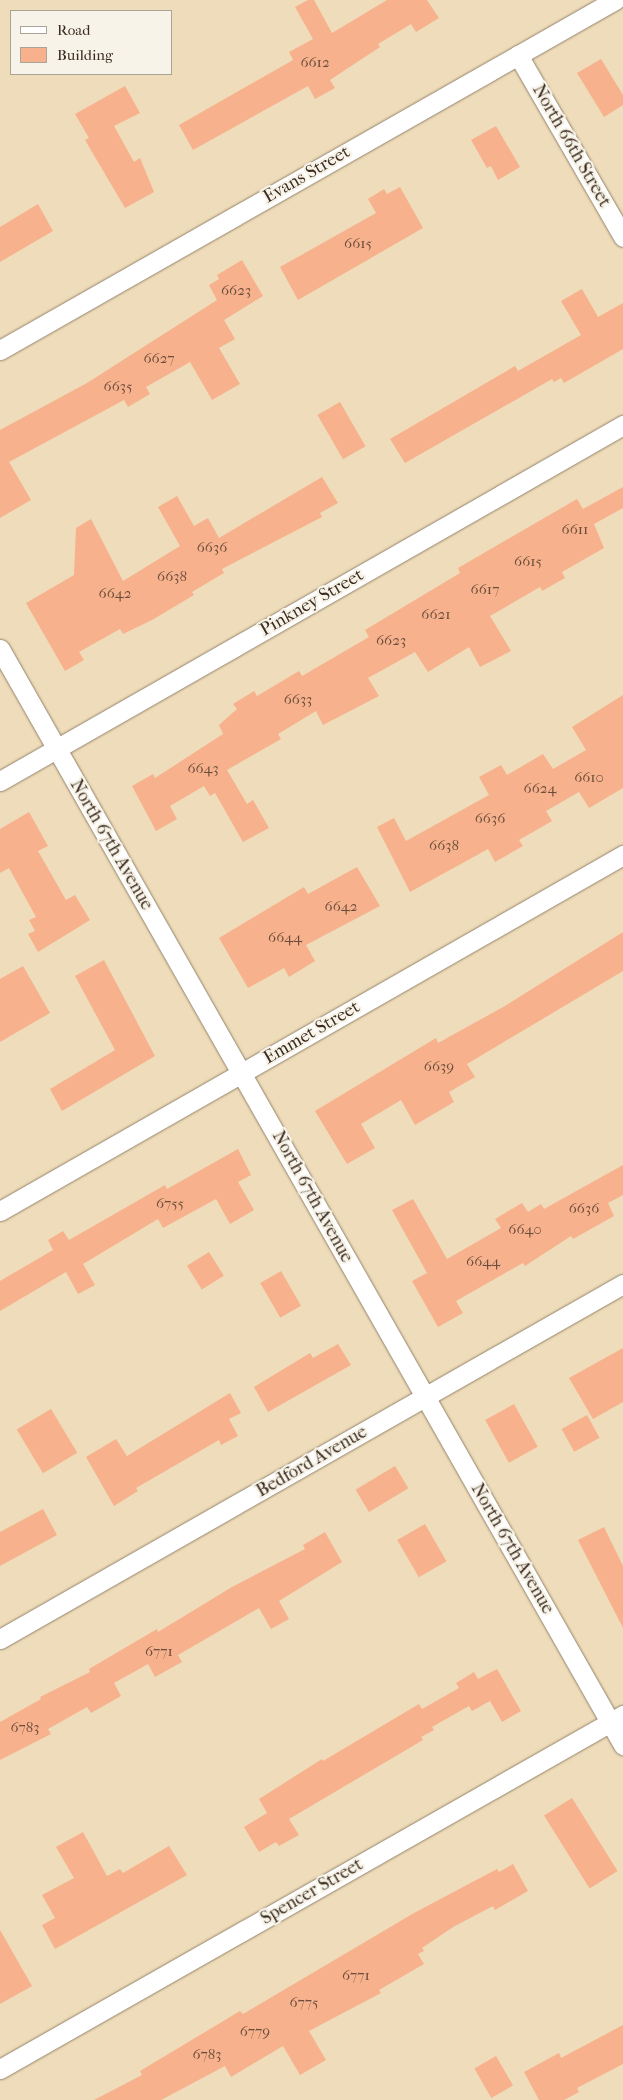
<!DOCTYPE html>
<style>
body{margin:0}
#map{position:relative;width:623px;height:2100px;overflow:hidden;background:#eedcba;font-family:"IM FELL French Canon",serif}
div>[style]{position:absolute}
.building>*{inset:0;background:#f7b28d;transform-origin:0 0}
.roads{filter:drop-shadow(0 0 1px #94836c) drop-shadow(0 0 1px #94836c)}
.street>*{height:19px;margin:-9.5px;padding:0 9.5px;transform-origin:9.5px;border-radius:9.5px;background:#fff}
span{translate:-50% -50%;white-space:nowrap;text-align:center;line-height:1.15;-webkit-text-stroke:4.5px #f7f3e8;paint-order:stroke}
.number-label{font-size:15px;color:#6a4c3a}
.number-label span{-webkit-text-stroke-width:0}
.street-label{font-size:18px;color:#3b2a1e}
.legend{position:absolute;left:10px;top:10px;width:162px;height:65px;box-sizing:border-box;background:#f7f3e8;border:1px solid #aca397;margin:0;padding:6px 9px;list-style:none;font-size:15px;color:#3b2a1e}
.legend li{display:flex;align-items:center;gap:10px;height:25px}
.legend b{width:25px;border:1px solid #aca397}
</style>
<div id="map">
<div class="building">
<i style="clip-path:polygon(308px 0,314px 0,332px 33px,387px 0,427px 0,439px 18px,416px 32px,411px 24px,378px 44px,380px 47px,330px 80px,335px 88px,315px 99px,308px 86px,193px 150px,179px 125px,293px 60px,289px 52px,313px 39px,295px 7px)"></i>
<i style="clip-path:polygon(601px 59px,623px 95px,623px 105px,604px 117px,577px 73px)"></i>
<i style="clip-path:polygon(125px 86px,140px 113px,114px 126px,134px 162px,140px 158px,154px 192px,125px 208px,85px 140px,89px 138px,75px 114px)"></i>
<i style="clip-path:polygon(496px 126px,520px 167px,498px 180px,491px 166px,487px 168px,471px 140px)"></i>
<i style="clip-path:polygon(400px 187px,423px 228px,298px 300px,280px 267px,376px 213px,368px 199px,384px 189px,387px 194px)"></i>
<i style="clip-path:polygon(38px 204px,53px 231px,0 262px,0 227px)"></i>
<i style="clip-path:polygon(242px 260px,263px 296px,224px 320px,235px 339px,219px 348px,240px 384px,212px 400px,190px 362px,146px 387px,150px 394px,128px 407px,124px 400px,9px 462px,31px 500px,0 518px,0 430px,87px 383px,217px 300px,209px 285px,219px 279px,217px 275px)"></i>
<i style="clip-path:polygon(582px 289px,598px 317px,623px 303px,623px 349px,564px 383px,561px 378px,554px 382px,552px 379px,405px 463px,390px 439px,515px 366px,518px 371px,581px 335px,561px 301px)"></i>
<i style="left:340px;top:402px;width:51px;height:26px;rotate:60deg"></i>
<i style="clip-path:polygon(322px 477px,338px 503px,320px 513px,322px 517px,222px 569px,224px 573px,192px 592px,194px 595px,152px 620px,123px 634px,120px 629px,79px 652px,84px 660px,65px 671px,26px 603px,74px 575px,76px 528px,91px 519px,123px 581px,180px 546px,158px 507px,177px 496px,194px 526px,208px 518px,219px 538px)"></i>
<i style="clip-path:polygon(623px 487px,623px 508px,594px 524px,604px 548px,562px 572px,565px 578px,542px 591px,540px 587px,490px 616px,511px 651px,480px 667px,469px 647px,428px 672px,415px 652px,368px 678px,379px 696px,323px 725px,316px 711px,278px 734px,281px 739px,227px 770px,247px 804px,253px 800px,269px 828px,243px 842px,215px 793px,210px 796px,204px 786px,170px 806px,177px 819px,156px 831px,132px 786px,153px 774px,155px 778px,223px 734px,219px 725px,237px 709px,233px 704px,254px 691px,257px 696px,299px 671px,302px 676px,369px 637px,365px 630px,460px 573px,458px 568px,577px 499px,583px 509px)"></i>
<i style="clip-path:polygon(623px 695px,623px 788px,589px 808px,579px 792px,546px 811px,552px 821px,519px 840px,523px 846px,495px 862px,488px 849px,410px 892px,377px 827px,394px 818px,406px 841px,489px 795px,479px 777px,501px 765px,507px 775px,543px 754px,553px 769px,586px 750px,572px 727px)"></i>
<i style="clip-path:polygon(29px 812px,48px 846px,38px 851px,66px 900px,75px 895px,90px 920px,38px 952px,28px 934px,35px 931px,29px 920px,36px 917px,9px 868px,0 873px,0 829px)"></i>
<i style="clip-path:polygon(357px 867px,380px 906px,306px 945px,315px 961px,289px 977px,284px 968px,248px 988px,219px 938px,304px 887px,308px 894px)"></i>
<i style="clip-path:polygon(623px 932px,623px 971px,467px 1064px,475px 1077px,449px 1092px,454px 1102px,415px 1125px,401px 1100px,361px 1124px,375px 1148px,347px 1164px,315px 1111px,436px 1038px,438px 1043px,505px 1006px)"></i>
<i style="clip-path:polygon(104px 960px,155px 1056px,62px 1111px,50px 1089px,115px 1050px,75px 976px)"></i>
<i style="clip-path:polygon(23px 966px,50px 1013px,0 1042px,0 979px)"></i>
<i style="clip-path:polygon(238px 1149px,251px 1175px,238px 1182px,254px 1210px,230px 1224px,216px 1199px,163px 1228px,158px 1219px,83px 1264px,95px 1285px,78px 1294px,66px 1272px,0 1311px,0 1281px,53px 1250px,48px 1240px,63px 1231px,69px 1240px,165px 1185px,167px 1189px)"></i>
<i style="clip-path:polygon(623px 1165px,623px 1195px,608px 1203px,614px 1216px,573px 1239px,571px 1236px,525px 1266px,523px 1263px,456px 1301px,463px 1313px,438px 1327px,412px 1281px,427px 1273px,392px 1210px,413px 1199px,447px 1259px,501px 1228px,495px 1219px,522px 1203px,528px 1212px,541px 1204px,544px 1209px)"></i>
<i style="left:209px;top:1252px;width:28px;height:26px;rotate:58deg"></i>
<i style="left:281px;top:1271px;width:40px;height:24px;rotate:60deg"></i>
<i style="clip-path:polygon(338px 1344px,351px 1365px,268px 1412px,254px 1387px,310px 1353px,313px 1358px)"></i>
<i style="clip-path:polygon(623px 1348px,623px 1402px,593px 1419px,569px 1378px)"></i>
<i style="clip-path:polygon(230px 1393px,241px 1413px,229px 1419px,238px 1436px,221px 1445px,219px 1440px,136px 1488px,138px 1491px,114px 1506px,86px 1457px,116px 1439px,127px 1456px)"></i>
<i style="left:514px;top:1404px;width:49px;height:33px;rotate:61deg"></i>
<i style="left:51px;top:1409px;width:51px;height:40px;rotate:59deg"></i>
<i style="left:587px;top:1415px;width:26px;height:29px;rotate:61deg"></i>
<i style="left:395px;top:1466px;width:26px;height:46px;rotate:59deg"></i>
<i style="clip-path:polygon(43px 1509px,57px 1535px,0 1566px,0 1532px)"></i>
<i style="left:425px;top:1524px;width:43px;height:32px;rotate:60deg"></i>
<i style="clip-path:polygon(604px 1527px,623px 1566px,623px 1628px,578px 1540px)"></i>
<i style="clip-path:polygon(325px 1532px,342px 1562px,279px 1601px,289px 1619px,271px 1629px,259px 1608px,178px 1655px,182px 1662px,155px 1677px,148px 1664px,114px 1683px,121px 1696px,91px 1713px,87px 1707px,48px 1729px,51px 1734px,0 1760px,0 1722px,41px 1699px,40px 1697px,90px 1672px,89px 1669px,94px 1666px,157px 1629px,158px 1632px,232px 1587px,305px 1549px,303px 1545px)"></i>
<i style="clip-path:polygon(497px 1669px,521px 1711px,502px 1722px,490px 1701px,472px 1711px,469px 1706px,432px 1727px,434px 1730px,421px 1737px,423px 1740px,289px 1819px,299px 1835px,279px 1846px,276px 1842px,259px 1852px,244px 1827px,267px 1813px,259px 1799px,322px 1759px,323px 1761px,419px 1704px,422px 1709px,459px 1688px,456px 1683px,474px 1672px,478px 1679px)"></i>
<i style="left:572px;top:1798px;width:86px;height:33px;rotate:58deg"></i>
<i style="clip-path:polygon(83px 1832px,107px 1876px,120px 1869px,123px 1873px,169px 1846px,187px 1875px,55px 1949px,42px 1925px,55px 1918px,42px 1895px,74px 1878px,56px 1847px)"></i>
<i style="clip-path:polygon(513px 1864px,528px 1891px,495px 1910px,493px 1906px,453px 1927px,422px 1948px,424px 1951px,418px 1954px,424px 1964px,379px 1990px,381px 1993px,309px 2031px,326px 2060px,300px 2075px,283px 2046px,231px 2077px,225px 2066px,161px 2100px,94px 2100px,142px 2075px,140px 2071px,240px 2011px,243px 2014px,414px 1913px,497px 1869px,499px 1872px)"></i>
<i style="clip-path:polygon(0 1930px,32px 1986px,0 2004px)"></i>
<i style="clip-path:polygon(623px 2025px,623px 2064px,577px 2088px,579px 2092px,564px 2100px,539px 2100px,524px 2072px,559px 2053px,561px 2058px)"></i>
<i style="left:496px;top:2056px;width:34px;height:25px;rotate:60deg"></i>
</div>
<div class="roads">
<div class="street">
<i style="left:518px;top:55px;width:210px;rotate:60deg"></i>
<i style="left:0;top:350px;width:708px;rotate:-29.64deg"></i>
<i style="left:0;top:649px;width:1261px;rotate:60.38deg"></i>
<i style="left:0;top:781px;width:718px;rotate:-29.74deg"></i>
<i style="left:0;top:1211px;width:718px;rotate:-29.74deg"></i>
<i style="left:0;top:1639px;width:717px;rotate:-29.68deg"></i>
<i style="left:0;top:2069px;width:717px;rotate:-29.61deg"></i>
</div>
</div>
<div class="number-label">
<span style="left:315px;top:63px">6612</span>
<span style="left:358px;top:244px">6615</span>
<span style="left:236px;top:291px">6623</span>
<span style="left:159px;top:359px">6627</span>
<span style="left:118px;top:387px">6635</span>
<span style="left:575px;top:530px">6611</span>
<span style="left:212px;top:548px">6636</span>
<span style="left:528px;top:562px">6615</span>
<span style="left:172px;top:577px">6638</span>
<span style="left:485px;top:590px">6617</span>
<span style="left:115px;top:594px">6642</span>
<span style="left:436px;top:615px">6621</span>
<span style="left:391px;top:641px">6623</span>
<span style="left:298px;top:700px">6633</span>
<span style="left:203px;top:769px">6643</span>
<span style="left:589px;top:778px">6610</span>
<span style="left:540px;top:789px">6624</span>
<span style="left:490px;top:819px">6636</span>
<span style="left:444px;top:846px">6638</span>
<span style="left:341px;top:907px">6642</span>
<span style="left:285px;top:938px">6644</span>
<span style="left:439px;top:1067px">6639</span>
<span style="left:170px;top:1204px">6755</span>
<span style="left:584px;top:1209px">6636</span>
<span style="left:525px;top:1230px">6640</span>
<span style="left:483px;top:1262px">6644</span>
<span style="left:159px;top:1652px">6771</span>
<span style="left:25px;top:1728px">6783</span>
<span style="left:356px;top:1976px">6771</span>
<span style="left:304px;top:2003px">6775</span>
<span style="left:255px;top:2032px">6779</span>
<span style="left:207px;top:2055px">6783</span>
</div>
<div class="street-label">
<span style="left:571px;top:146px;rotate:60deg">North 66th Street</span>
<span style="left:307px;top:175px;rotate:-30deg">Evans Street</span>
<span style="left:312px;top:603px;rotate:-30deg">Pinkney Street</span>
<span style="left:111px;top:845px;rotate:60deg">North 67th Avenue</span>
<span style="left:312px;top:1033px;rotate:-30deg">Emmet Street</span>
<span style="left:312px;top:1197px;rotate:61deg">North 67th Avenue</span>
<span style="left:312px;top:1462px;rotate:-30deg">Bedford Avenue</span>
<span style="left:512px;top:1549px;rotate:60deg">North 67th Avenue</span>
<span style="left:312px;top:1892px;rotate:-30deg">Spencer Street</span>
</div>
<ul class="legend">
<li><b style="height:6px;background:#fff"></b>Road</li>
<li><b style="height:14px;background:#f7b28d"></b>Building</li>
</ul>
</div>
